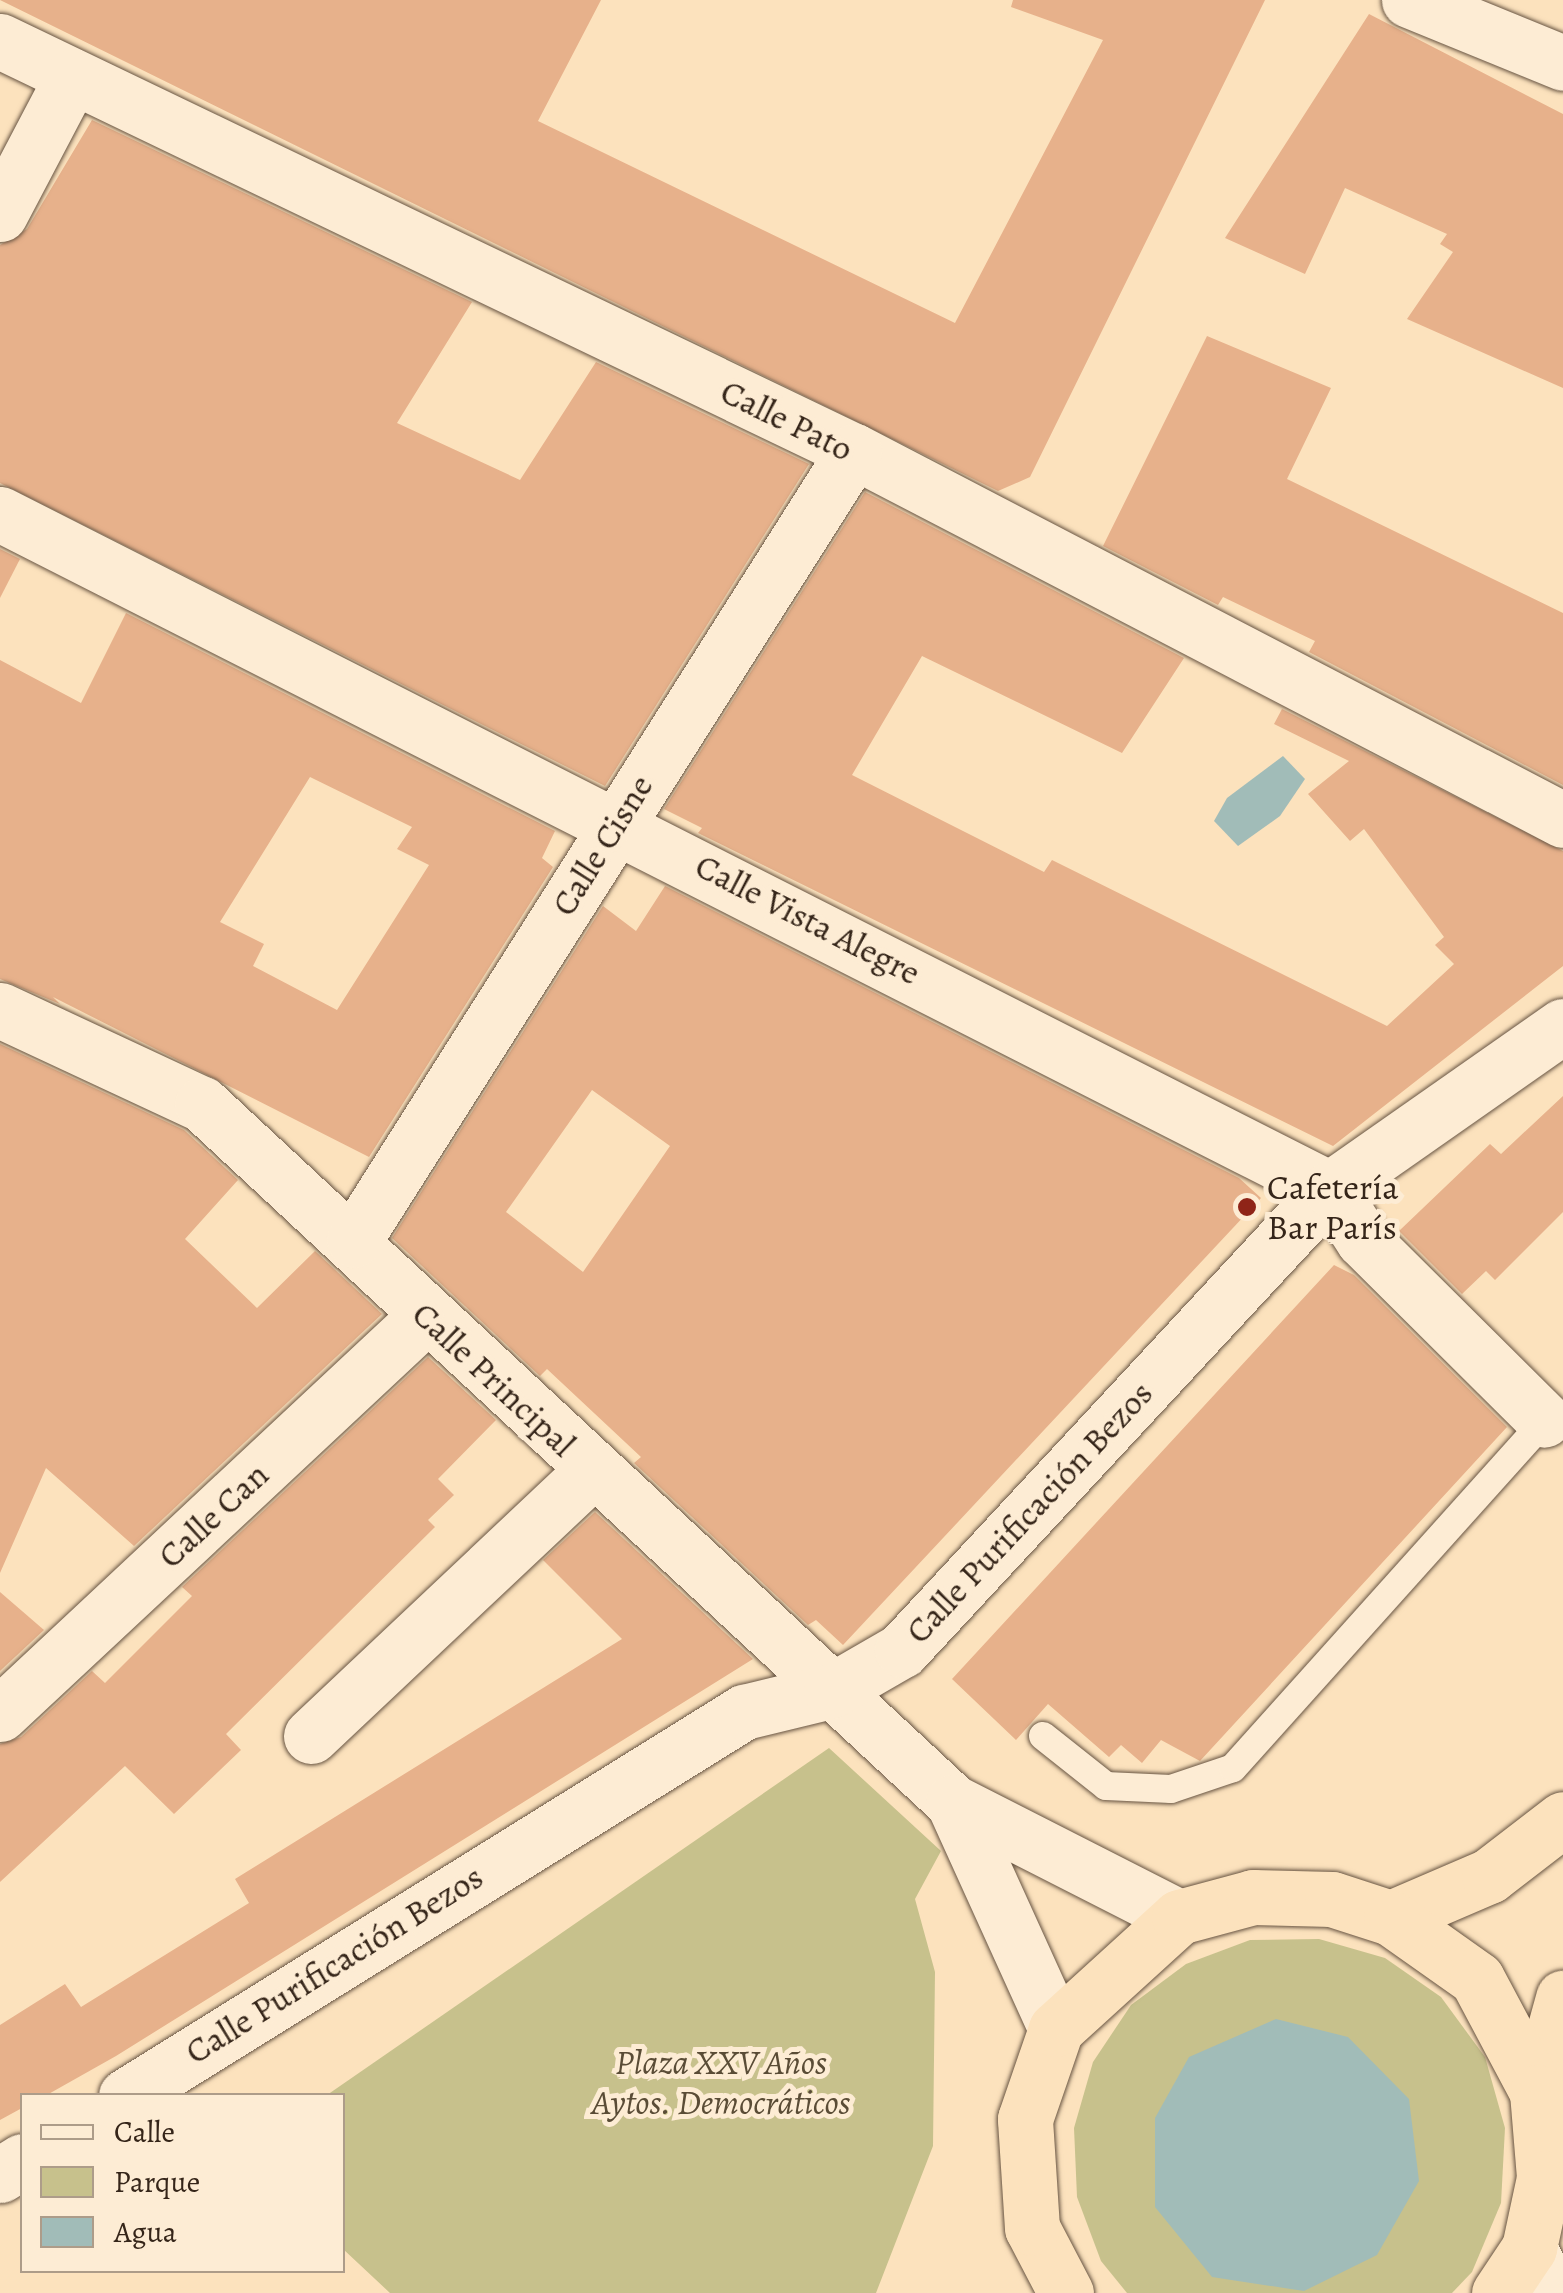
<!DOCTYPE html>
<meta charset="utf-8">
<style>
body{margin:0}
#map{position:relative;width:1563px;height:2293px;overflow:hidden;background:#fce2bd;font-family:Alegreya,serif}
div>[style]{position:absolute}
.green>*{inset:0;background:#c7c18c}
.water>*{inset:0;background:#a1bcb8}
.building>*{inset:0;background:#e7b18b}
.roads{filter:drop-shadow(0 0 2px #675442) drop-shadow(0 0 2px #675442)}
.lane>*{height:28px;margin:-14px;padding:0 14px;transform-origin:14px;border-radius:14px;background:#fdecd4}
.street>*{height:55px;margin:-27.5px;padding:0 27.5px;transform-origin:27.5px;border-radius:27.5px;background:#fdecd4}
.secondary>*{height:55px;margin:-27.5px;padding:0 27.5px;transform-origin:27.5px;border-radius:27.5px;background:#fdecd4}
.highway>*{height:55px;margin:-27.5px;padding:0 27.5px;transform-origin:27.5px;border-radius:27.5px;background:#fce2bd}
.dots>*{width:28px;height:28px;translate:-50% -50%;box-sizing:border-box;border:5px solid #fdecd4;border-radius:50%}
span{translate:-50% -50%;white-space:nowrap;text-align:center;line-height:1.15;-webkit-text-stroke:10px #fdecd4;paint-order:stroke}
.street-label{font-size:35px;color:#352519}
.poi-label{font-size:35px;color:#352519}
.left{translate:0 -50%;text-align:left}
.park-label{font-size:35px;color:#5a4c36;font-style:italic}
.legend{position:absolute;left:20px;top:2093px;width:325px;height:180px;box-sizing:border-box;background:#fdecd4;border:2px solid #ad9c89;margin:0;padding:12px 18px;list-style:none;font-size:30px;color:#352519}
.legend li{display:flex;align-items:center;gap:20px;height:50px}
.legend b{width:50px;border:2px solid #ad9c89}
</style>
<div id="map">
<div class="green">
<i style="clip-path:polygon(829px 1748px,941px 1851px,915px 1899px,935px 1972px,933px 2146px,876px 2293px,390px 2293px,343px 2249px,342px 2096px,327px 2095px)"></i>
<i style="clip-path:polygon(1319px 1939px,1385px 1958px,1441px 1997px,1485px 2057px,1505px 2128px,1501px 2203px,1472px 2272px,1452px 2293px,1127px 2293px,1101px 2261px,1077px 2197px,1074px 2128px,1093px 2062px,1131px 2005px,1186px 1964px,1250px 1940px)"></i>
</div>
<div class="water">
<i style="clip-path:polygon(1283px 756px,1305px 779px,1280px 816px,1238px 846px,1214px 821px,1227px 798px)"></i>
<i style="clip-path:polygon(1276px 2019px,1348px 2037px,1409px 2099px,1419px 2181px,1377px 2255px,1304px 2291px,1212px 2277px,1155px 2207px,1155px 2118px,1189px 2057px)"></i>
</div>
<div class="building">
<i style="clip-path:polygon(0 0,601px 0,538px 121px,955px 323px,1103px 40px,1011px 7px,1013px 0,1265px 0,1030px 477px,998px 491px)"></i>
<i style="clip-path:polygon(1369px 14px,1563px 114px,1563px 388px,1407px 319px,1453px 252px,1440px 244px,1447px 234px,1345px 188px,1305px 274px,1225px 238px)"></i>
<i style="clip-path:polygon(92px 120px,472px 302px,397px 423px,520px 480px,596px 362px,809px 464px,605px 786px,0 483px,0 245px,27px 229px)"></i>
<i style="clip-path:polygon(1207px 336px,1331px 388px,1287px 479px,1563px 613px,1563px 785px,1309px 652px,1315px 641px,1223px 597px,1218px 605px,1103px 546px)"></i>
<i style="clip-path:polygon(865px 492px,1184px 658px,1122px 753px,922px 656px,852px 775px,1044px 872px,1052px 860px,1387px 1026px,1454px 964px,1435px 945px,1444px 937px,1364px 829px,1350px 841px,1308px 794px,1349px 761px,1274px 724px,1282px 709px,1563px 851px,1563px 966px,1333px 1146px,698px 833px,702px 828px,664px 809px)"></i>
<i style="clip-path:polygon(0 549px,20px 559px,0 598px)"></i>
<i style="clip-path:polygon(evenodd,126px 613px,555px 831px,542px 858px,553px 867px,369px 1157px,53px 997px,60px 1004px,0 979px,0 660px,81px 703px,126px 613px,310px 777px,412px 827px,397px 849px,429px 865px,337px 1010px,253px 966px,264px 944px,220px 922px,310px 777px)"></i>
<i style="clip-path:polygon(evenodd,665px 886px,1239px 1178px,1261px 1198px,843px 1645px,816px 1620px,808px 1625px,634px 1463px,641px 1457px,547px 1369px,540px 1376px,392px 1238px,603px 906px,636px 931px,665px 886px,592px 1090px,670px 1146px,583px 1272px,506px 1212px,592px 1090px)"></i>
<i style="clip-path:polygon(0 1044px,184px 1130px,238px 1180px,185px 1239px,257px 1308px,315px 1251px,382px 1314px,134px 1546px,46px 1468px,0 1573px)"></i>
<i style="clip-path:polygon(1563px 1096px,1563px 1212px,1495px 1280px,1486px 1271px,1462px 1294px,1399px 1231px,1490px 1144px,1501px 1154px)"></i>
<i style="clip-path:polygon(1334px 1265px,1354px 1275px,1507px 1427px,1200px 1761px,1161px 1740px,1142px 1763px,1121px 1745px,1109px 1757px,1048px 1704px,1016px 1740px,952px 1679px)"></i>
<i style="clip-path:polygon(428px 1357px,496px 1420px,438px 1479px,454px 1495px,428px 1520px,435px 1527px,226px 1734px,241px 1750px,174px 1814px,125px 1766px,0 1882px,0 1744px,21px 1737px,92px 1671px,105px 1683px,192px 1596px,182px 1587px)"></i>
<i style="clip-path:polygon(595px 1512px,753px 1659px,116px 2056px,45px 2096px,22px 2096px,22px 2108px,0 2120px,0 2025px,65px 1984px,81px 2007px,249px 1903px,235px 1879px,622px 1639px,543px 1560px)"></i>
<i style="clip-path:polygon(0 1592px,44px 1630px,0 1671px)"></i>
</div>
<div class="roads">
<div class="lane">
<i style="left:1043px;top:1736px;width:80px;rotate:38.4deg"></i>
<i style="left:1106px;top:1786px;width:65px;rotate:2.6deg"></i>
<i style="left:1171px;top:1789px;width:65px;rotate:-18.7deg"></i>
<i style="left:1233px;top:1768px;width:477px;rotate:-48.1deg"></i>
</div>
<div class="street">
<i style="left:0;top:41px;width:947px;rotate:25.65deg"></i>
<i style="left:854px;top:451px;width:799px;rotate:27.49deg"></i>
<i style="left:0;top:214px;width:155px;rotate:-62.3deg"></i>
<i style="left:0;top:514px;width:1491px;rotate:26.91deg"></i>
<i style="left:1330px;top:1189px;width:61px;rotate:57.1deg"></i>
<i style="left:1363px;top:1240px;width:255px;rotate:44.8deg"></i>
<i style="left:0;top:1010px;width:223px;rotate:25deg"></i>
<i style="left:202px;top:1104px;width:1025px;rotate:42.91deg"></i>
<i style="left:953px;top:1802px;width:254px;rotate:27deg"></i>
<i style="left:354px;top:1240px;width:934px;rotate:-57.64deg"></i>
<i style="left:0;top:1714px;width:582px;rotate:-43.05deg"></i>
<i style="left:311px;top:1736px;width:386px;rotate:-43.3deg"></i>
<i style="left:953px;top:1802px;width:249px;rotate:65.6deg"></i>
<i style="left:126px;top:2096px;width:728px;rotate:-31.86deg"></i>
<i style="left:744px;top:1712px;width:89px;rotate:-13.6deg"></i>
<i style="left:831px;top:1691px;width:82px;rotate:-30deg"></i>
<i style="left:902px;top:1650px;width:629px;rotate:-47.13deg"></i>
<i style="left:1330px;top:1189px;width:284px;rotate:-35deg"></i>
<i style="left:0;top:2175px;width:26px;rotate:-32deg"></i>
<i style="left:1529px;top:2248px;width:51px;rotate:62.9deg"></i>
</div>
<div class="secondary">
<i style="left:1409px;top:0;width:166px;rotate:22.2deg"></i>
</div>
<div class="highway">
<i style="left:1391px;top:1918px;width:107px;rotate:-23.2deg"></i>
<i style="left:1489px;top:1876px;width:93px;rotate:-37.6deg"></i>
<i style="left:1537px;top:2092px;width:98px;rotate:-74.5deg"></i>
<i style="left:1066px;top:2293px;width:73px;rotate:-117.6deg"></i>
<i style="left:1032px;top:2228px;width:109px;rotate:-93.7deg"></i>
<i style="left:1025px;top:2119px;width:95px;rotate:-71deg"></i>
<i style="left:1056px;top:2029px;width:166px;rotate:-42.3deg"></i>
<i style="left:1179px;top:1917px;width:77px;rotate:-15.1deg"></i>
<i style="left:1253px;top:1897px;width:79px;rotate:1.5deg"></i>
<i style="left:1332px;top:1899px;width:62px;rotate:17.9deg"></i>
<i style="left:1391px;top:1918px;width:105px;rotate:35.3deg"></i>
<i style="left:1477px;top:1979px;width:128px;rotate:62deg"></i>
<i style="left:1537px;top:2092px;width:86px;rotate:85.3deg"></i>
<i style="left:1544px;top:2178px;width:72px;rotate:102.1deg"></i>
<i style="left:1529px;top:2248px;width:54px;rotate:123.7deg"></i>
</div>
</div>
<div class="dots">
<i style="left:1247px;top:1207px;background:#8f2418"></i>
</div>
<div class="street-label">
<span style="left:787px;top:420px;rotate:26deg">Calle Pato</span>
<span style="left:602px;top:845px;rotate:-58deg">Calle Cisne</span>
<span style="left:808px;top:919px;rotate:27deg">Calle Vista Alegre</span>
<span style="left:494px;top:1379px;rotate:43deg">Calle Principal</span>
<span style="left:1029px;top:1512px;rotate:-47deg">Calle Purificación Bezos</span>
<span style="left:213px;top:1515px;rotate:-43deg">Calle Can</span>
<span style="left:334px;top:1964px;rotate:-32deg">Calle Purificación Bezos</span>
</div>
<div class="poi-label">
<span class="left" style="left:1267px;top:1207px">Cafetería<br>Bar París</span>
</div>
<div class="park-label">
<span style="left:721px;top:2082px">Plaza XXV Años<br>Aytos. Democráticos</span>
</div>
<ul class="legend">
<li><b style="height:12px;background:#fdecd4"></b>Calle</li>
<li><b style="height:28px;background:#c7c18c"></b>Parque</li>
<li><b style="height:28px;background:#a1bcb8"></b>Agua</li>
</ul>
</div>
